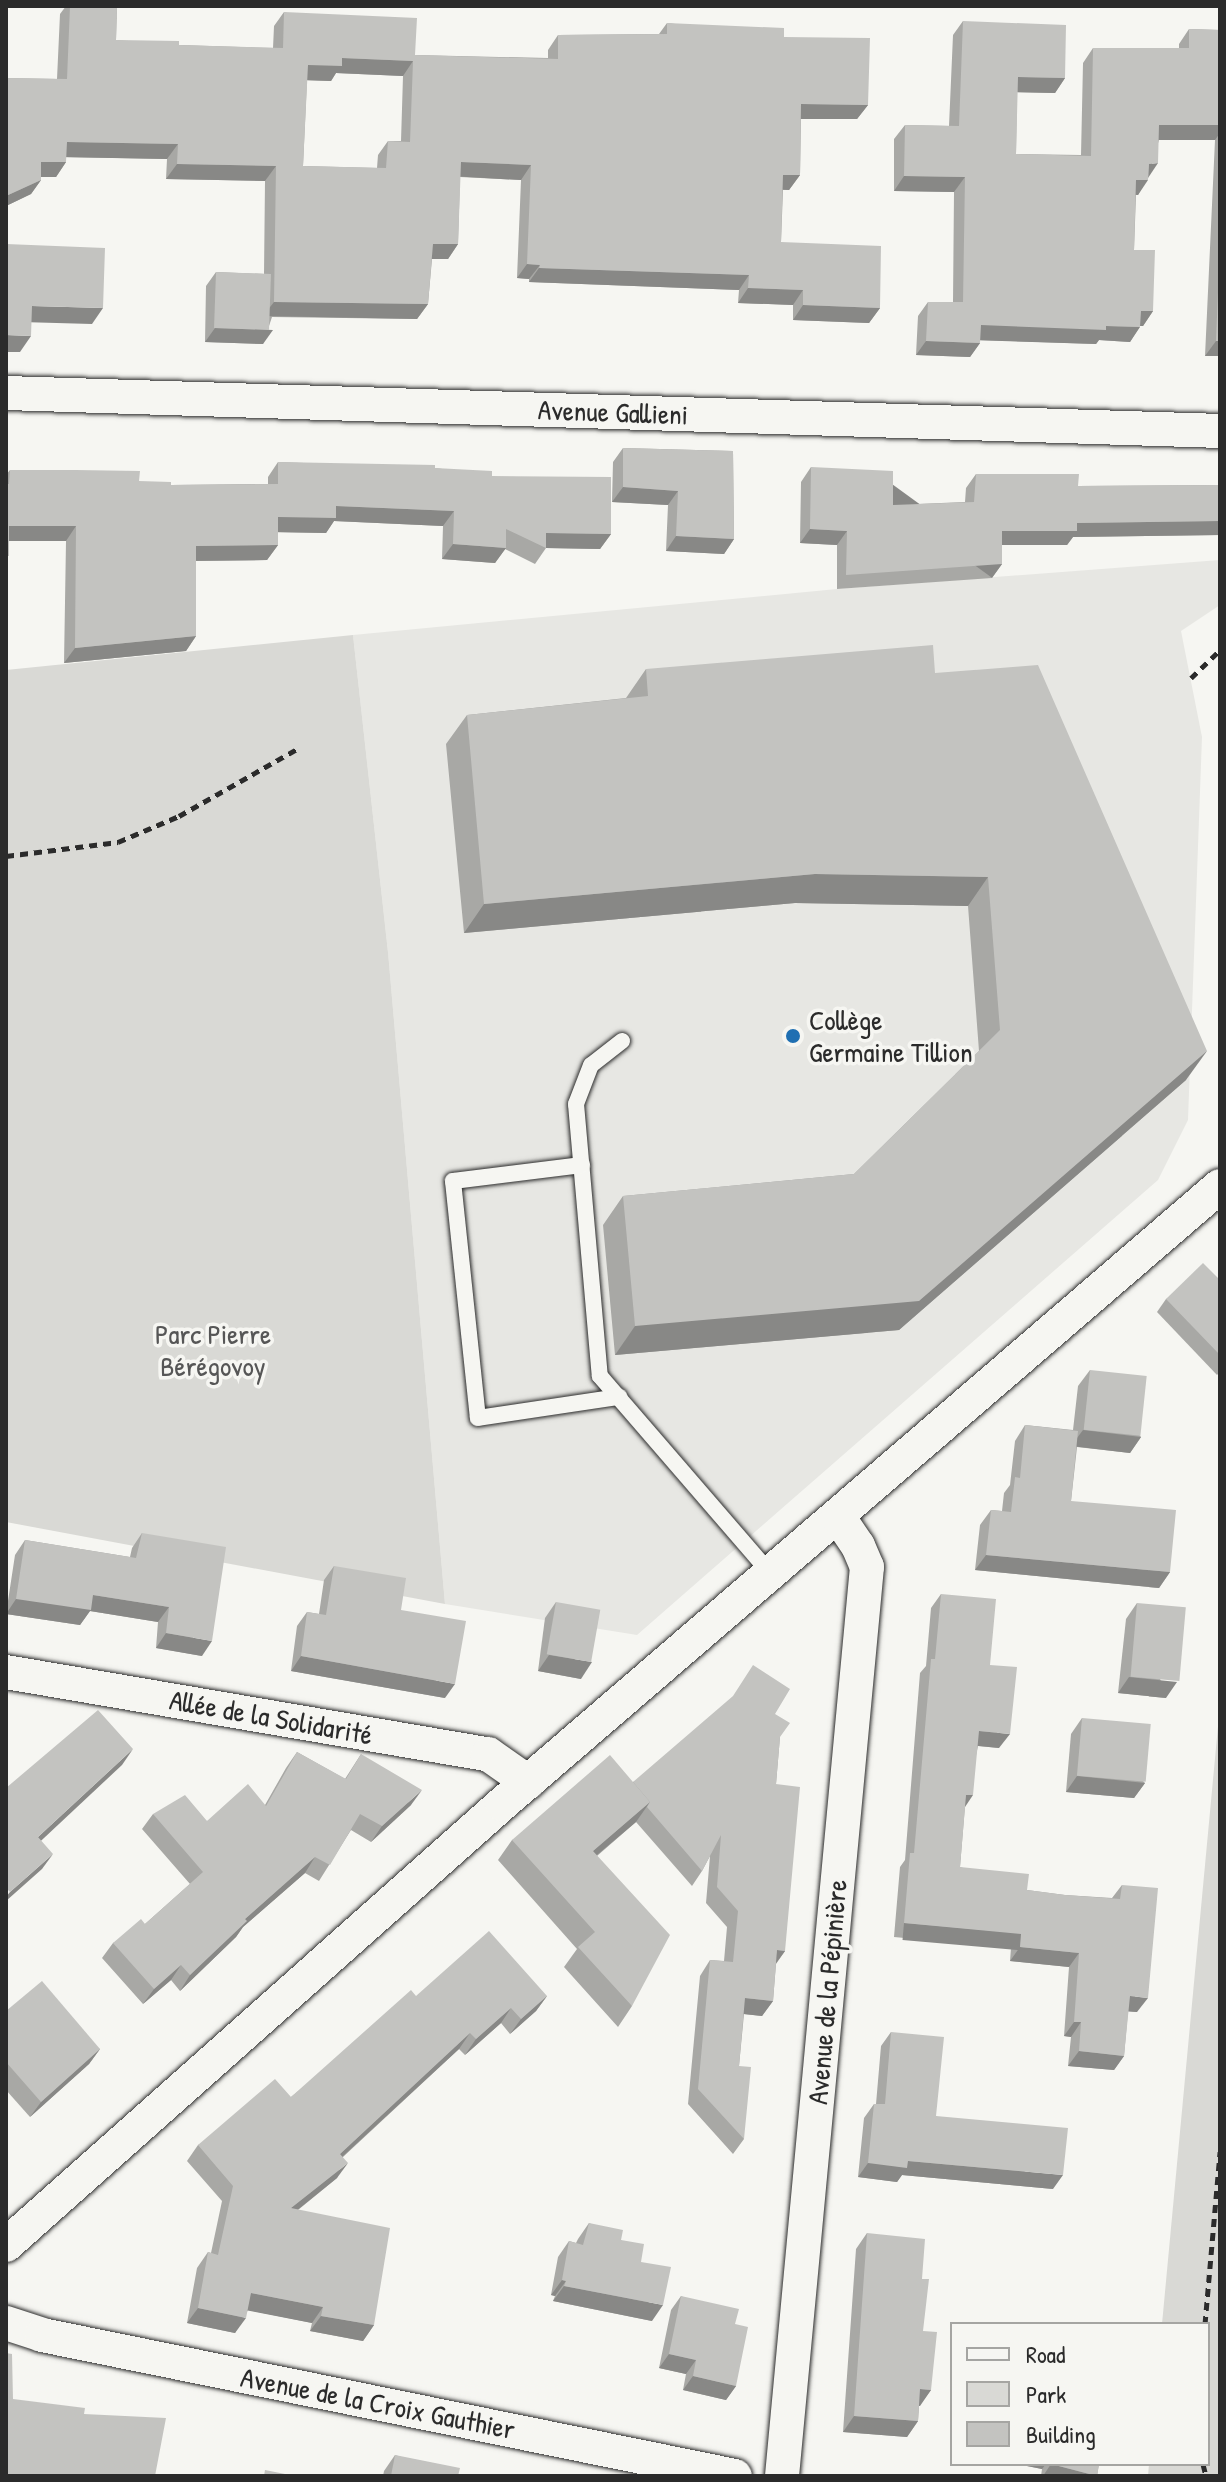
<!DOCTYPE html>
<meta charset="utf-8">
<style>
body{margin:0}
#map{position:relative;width:1226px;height:2482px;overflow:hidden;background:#f6f6f2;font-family:"Patrick Hand",sans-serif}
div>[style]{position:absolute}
.built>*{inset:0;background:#e7e7e3}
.green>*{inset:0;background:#d9d9d5}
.path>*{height:5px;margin-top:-2.5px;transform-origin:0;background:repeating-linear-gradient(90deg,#2b2b2b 0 8px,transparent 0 14px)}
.roads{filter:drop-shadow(0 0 2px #2b2b2b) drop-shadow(0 0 2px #2b2b2b)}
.lane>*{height:16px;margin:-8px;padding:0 8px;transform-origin:8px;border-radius:8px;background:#f6f6f2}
.street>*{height:34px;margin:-17px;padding:0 17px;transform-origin:17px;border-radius:17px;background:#f6f6f2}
.wall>*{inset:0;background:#a8a8a5}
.shaded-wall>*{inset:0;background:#888886;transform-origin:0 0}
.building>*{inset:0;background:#c3c3c0;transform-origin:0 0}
.dots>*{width:22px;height:22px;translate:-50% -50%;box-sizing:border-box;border:4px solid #f6f6f2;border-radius:50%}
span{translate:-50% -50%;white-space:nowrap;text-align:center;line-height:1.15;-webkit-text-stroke:7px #f6f6f2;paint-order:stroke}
.street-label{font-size:28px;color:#2b2b2b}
.poi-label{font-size:28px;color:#2b2b2b}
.left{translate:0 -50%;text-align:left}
.park-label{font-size:28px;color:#565656}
.frame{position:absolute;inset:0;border:8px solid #2b2b2b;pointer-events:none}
.legend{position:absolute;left:950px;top:2322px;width:260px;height:144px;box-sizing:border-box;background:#f6f6f2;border:2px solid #a5a5a2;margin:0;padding:10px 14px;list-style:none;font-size:24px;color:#2b2b2b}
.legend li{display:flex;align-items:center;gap:16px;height:40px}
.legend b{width:40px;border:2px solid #a5a5a2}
</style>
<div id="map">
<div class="built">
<i style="clip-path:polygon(1220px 560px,1220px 605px,1181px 631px,1202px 737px,1188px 1120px,1158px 1180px,637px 1635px,445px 1604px,388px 952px,353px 635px,837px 589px)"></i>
</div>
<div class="green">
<i style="clip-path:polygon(353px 635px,388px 952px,445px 1604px,6px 1522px,6px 670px)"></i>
<i style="clip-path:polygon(1220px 1705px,1220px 2476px,1148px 2476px,1149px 2464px,1208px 2464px,1208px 2324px,1162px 2324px)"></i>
</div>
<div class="path">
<i style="left:1191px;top:678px;width:40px;rotate:-44deg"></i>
<i style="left:6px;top:856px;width:113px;rotate:-7.1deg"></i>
<i style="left:118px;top:842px;width:66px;rotate:-23.1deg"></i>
<i style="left:179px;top:816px;width:136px;rotate:-29.6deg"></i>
<i style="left:1205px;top:2324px;width:173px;rotate:-85deg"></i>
<i style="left:1203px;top:2464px;width:12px;rotate:76deg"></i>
</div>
<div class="roads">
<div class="lane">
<i style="left:622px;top:1041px;width:39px;rotate:142deg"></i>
<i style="left:591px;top:1065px;width:42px;rotate:111deg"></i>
<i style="left:576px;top:1104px;width:273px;rotate:85deg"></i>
<i style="left:600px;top:1376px;width:260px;rotate:49.2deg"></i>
<i style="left:582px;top:1165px;width:130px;rotate:172.9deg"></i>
<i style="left:453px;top:1181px;width:238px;rotate:84deg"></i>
<i style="left:478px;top:1418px;width:143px;rotate:-8.5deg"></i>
</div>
<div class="street">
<i style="left:6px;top:393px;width:1215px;rotate:1.79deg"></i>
<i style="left:6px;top:1672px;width:489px;rotate:9.7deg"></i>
<i style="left:488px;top:1754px;width:49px;rotate:35deg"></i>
<i style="left:6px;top:2245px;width:664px;rotate:-41.64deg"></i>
<i style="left:502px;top:1804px;width:947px;rotate:-40.72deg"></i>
<i style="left:6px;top:2323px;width:38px;rotate:18deg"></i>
<i style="left:42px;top:2335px;width:707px;rotate:11.5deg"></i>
<i style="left:782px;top:2476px;width:913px;rotate:-84.66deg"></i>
<i style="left:867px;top:1567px;width:23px;rotate:-113deg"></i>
<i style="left:858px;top:1546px;width:36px;rotate:-124deg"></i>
</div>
</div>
<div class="wall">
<i style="clip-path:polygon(evenodd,66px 6px,117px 6px,116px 40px,179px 45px,273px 48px,274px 26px,284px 12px,415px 55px,548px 58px,548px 50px,558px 35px,659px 34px,667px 23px,784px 37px,868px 105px,857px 119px,801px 119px,800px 175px,789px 190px,783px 190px,781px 242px,880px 308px,869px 323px,793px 320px,793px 305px,738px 303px,739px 290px,529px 282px,529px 279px,517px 278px,521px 180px,460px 177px,458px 244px,448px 259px,432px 259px,428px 304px,417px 319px,272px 317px,263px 344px,205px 342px,206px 286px,216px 272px,264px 274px,265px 181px,166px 179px,167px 159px,66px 157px,66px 162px,56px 177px,41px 177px,41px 180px,31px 194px,6px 206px,6px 78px,57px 79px,60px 14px,66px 6px,336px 73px,403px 76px,401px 141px,388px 141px,378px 155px,377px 168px,303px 166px,307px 80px,331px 81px,336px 73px)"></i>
<i style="clip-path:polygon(963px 21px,1065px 78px,1055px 93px,1017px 92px,1016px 154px,1081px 155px,1083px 63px,1093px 48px,1179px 48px,1179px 44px,1189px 29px,1220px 30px,1220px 356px,1205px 356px,1215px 140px,1159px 140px,1148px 177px,1138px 195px,1136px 195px,1134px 250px,1153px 311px,1143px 326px,1140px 326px,1130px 342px,1099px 340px,1096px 344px,980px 340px,980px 343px,970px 357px,916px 355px,918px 316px,928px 302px,953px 302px,954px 192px,894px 191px,894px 139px,905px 125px,949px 126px,953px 35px)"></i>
<i style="clip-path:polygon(623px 448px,733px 451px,734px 539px,724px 554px,666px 551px,668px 505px,612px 502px,613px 462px)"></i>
<i style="clip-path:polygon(278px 462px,435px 468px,492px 476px,611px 534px,600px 549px,546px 548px,535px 564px,505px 549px,495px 563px,442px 559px,443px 526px,334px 521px,326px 533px,278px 532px,278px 545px,267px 560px,196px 561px,196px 636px,186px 651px,64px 663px,66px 541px,9px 541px,6px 560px,6px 475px,10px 470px,171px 485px,268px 484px,268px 477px)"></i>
<i style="clip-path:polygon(811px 467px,893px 505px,965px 502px,966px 488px,976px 474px,1078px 486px,1220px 485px,1220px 535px,1073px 537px,1067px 545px,1002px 545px,1002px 564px,992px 578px,837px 589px,837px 545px,800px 543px,801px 482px)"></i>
<i style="clip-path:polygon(646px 669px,935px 673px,1186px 1080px,899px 1330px,615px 1355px,603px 1225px,623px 1196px,854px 1174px,979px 1051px,968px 906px,795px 903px,464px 933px,446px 744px,467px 715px,626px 698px)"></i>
<i style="clip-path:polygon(1220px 1280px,1220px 1372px,1217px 1375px,1157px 1312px,1166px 1299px)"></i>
<i style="clip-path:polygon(1090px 1370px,1141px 1437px,1130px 1453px,1077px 1447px,1071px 1501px,1170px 1572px,1159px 1588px,975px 1570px,980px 1525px,991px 1510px,1002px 1511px,1004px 1493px,1010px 1485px,1015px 1441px,1025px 1425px,1073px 1430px,1078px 1386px)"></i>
<i style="clip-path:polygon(142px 1533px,202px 1656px,156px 1648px,158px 1622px,90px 1611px,80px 1625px,6px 1614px,15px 1555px,25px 1540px,130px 1557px,132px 1548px)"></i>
<i style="clip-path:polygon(334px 1566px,401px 1610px,445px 1698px,291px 1671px,297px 1626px,307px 1612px,319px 1614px,324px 1580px)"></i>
<i style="clip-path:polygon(941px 1594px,990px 1665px,999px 1748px,978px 1746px,965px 1806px,960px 1867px,1027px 1890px,1065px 1895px,1112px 1898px,1122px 1885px,1137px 2012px,1128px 2011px,1124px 2056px,1114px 2070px,1068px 2066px,1071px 2037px,1064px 2036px,1069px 1967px,1010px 1961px,1011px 1948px,894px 1937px,900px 1867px,905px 1860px,920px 1673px,926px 1666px,931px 1608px)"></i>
<i style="clip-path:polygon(556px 1602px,581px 1679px,538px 1671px,545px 1618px)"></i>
<i style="clip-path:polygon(1137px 1603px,1166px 1698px,1118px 1693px,1126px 1619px)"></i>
<i style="clip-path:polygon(775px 1714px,780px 1737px,776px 1784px,785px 1951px,776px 1964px,773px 2001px,762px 2016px,744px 2014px,739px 2066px,744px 2139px,733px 2154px,688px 2104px,700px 1976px,710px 1960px,724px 1961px,727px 1927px,706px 1903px,710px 1856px,702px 1871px,692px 1886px,636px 1822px,597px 1856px,632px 2006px,618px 2027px,564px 1967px,577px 1949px,498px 1860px,512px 1840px)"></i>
<i style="clip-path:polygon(1082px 1718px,1145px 1783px,1134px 1798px,1066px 1792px,1071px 1734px)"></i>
<i style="clip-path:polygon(297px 1752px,345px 1779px,361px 1754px,411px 1805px,371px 1842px,351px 1830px,319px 1881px,305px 1873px,243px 1927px,236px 1937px,180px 1991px,171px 1980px,143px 2004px,102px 1958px,113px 1943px,145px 1924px,190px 1884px,142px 1829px,153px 1814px,207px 1821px,265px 1805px,286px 1768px)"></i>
<i style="clip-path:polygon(416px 1996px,547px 1996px,536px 2011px,510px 2034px,501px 2023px,465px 2055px,459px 2049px,343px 2157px,337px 2178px,298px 2210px,374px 2325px,363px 2341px,310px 2331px,312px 2323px,248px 2310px,235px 2333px,187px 2323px,197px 2268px,208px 2252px,211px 2253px,222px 2201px,187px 2161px,198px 2145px,291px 2097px)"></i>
<i style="clip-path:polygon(6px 2011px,100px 2049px,89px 2064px,30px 2117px,6px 2090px)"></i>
<i style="clip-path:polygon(891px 2032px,936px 2116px,1053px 2189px,902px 2175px,897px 2182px,858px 2177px,864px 2118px,874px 2104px,876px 2104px,881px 2046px)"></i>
<i style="clip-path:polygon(589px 2223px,621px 2240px,641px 2262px,652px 2321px,553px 2301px,555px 2296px,551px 2295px,558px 2257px,569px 2241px,576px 2243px,578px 2239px)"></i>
<i style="clip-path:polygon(867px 2233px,922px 2279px,923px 2331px,931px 2390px,919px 2406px,918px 2421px,907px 2437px,843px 2432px,856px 2249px)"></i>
<i style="clip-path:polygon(681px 2296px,735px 2324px,736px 2386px,726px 2400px,683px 2390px,686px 2374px,659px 2368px,671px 2310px)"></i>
<i style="clip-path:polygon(395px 2455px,458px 2476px,383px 2476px,384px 2471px)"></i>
<i style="clip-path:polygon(1017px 2464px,1099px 2464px,1097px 2476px,1041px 2476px,1042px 2469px)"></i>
</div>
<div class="shaded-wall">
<i style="clip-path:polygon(342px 58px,413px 61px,403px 76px,336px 73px,331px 81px,298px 80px,308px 65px)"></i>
<i style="clip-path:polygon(1018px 77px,1065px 78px,1055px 93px,1008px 92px)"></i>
<i style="clip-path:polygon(801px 104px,868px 105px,857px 119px,791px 119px)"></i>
<i style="clip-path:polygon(1159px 125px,1220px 125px,1220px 133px,1215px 140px,1149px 140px)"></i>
<i style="clip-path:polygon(67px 142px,178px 144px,167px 159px,57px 157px)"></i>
<i style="clip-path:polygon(41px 162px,66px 162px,56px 177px,31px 177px)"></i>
<i style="clip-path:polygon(461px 162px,531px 165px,521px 180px,450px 176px)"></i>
<i style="clip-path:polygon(1158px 163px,1148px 178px,1149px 164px)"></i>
<i style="clip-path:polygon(177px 164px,276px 166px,265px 181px,166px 179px)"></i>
<i style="clip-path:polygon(783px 175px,800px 175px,789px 190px,773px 189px)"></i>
<i style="clip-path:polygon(904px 176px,965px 177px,954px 192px,894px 191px)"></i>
<i style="clip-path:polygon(41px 180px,31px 194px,6px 206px,6px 196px)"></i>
<i style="clip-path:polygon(1136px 180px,1148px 180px,1138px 195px,1126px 194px)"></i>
<i style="clip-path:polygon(433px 244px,458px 244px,448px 259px,423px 259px)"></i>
<i style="clip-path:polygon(527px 264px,540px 265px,529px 279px,517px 278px)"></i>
<i style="clip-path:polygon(539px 268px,749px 275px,739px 290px,529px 282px)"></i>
<i style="clip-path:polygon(748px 288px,803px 290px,793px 305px,738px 303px)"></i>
<i style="clip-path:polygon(274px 302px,428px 304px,417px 319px,263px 316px)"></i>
<i style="clip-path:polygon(803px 305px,880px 308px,869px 323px,793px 320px)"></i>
<i style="clip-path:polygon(32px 306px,103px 308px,92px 324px,21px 322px)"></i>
<i style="clip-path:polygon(1141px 311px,1153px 311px,1143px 326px,1130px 326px)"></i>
<i style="clip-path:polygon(981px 325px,1106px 326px,1140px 327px,1130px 342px,1099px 340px,1096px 344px,970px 340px)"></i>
<i style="clip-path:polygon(215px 328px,273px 330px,263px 344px,205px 342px)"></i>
<i style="clip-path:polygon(6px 335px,31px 336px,20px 352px,6px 352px)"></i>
<i style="clip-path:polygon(926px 341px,980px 343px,970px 357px,916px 355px)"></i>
<i style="clip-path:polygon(1216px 341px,1220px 341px,1220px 356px,1205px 356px)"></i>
<i style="clip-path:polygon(623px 487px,678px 491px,668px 505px,612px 502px)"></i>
<i style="clip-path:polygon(336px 506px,454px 511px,443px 526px,334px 521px,326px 533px,267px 532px,278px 517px)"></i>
<i style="clip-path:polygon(1220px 521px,1220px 535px,1073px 537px,1067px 545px,992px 545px,1002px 531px,1077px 523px)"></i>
<i style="clip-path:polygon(9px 526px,76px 526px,66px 541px,6px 541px)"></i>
<i style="clip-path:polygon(810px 529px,847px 531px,837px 545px,800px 543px)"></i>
<i style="clip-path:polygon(546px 533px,611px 534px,600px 549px,546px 548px)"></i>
<i style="clip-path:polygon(676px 536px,734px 539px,724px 554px,666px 551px)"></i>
<i style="clip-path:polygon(453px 544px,506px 548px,495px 563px,442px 559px)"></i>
<i style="clip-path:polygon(278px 545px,267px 560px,185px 561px,196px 546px)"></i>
<i style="left:1002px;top:564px;width:17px;height:156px;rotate:126deg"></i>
<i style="clip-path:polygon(196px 636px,186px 651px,64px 663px,75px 648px)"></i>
<i style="clip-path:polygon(815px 874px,988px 877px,968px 906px,795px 903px,464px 933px,484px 904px)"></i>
<i style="clip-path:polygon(1207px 1051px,1186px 1080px,899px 1330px,615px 1355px,635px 1326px)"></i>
<i style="clip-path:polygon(1083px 1430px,1141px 1437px,1130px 1453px,1071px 1446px)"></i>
<i style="clip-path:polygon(986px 1555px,1170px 1572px,1159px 1588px,975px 1570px)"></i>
<i style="clip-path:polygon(93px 1595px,169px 1607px,158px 1622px,90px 1611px,80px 1625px,6px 1614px,16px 1599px)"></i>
<i style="clip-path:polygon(166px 1633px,212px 1641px,202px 1656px,156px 1648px)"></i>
<i style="clip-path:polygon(549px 1655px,592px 1662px,581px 1679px,538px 1671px)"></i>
<i style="clip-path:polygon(301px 1656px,455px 1684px,445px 1698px,291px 1671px)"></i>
<i style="clip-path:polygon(1129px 1677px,1177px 1682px,1166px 1698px,1118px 1693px)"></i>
<i style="clip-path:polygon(979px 1731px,1010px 1734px,999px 1748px,969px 1745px)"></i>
<i style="clip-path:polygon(133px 1749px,122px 1765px,28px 1853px,38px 1837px)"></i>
<i style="clip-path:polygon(1077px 1776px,1145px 1783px,1134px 1798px,1066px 1792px)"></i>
<i style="clip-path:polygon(422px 1790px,411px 1805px,371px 1842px,382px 1826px)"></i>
<i style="clip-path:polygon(966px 1795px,973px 1795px,963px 1810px)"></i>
<i style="clip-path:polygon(650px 1802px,636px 1822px,578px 1871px,593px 1851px)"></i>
<i style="clip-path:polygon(53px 1854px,42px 1869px,6px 1901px,6px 1897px,10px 1892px)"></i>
<i style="clip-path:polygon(315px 1857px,305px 1873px,243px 1927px,236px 1937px,180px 1991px,190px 1975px,245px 1919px)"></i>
<i style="left:904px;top:1923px;width:118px;height:17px;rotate:5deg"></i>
<i style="clip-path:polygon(1020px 1947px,1079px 1953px,1069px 1967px,1010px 1961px)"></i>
<i style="clip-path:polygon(777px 1950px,785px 1951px,774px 1966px)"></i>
<i style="clip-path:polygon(181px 1965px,171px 1980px,143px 2004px,154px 1989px)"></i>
<i style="clip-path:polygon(547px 1996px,536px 2011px,510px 2034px,521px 2019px)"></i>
<i style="clip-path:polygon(1130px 1996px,1148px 1998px,1137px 2012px,1120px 2011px)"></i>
<i style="clip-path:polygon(745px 1998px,773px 2001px,762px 2016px,734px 2013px)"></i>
<i style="clip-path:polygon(511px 2008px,501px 2023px,465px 2055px,476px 2039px)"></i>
<i style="clip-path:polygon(1074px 2022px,1081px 2022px,1071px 2037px,1064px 2036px)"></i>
<i style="clip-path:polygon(470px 2033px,459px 2049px,329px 2169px,340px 2154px)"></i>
<i style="clip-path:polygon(100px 2049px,89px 2064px,30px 2117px,41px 2102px)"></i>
<i style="clip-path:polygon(1079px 2051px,1124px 2056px,1114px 2070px,1068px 2066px)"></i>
<i style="clip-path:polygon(908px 2161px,1063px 2175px,1053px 2189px,902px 2175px,897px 2182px,858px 2177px,868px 2163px)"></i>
<i style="clip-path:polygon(348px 2163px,337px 2178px,280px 2224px,291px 2208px)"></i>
<i style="clip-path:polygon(562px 2280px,566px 2281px,555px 2296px,551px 2295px)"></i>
<i style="clip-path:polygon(564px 2286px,663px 2305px,652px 2321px,553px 2301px)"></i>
<i style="clip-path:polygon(251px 2293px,323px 2307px,312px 2323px,240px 2309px)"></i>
<i style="clip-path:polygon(198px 2308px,246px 2318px,235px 2333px,187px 2323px)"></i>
<i style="clip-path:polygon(321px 2316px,374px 2325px,363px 2341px,310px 2331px)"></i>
<i style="clip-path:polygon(669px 2354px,696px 2360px,686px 2374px,659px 2368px)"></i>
<i style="clip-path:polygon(693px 2376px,736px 2386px,726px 2400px,683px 2390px)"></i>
<i style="clip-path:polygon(920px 2389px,931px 2390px,920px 2406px,909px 2405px)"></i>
<i style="clip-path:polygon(854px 2416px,918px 2421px,907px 2437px,843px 2432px)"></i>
<i style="clip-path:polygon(1017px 2464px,1046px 2464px,1042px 2469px)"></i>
<i style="clip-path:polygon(1051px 2464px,1097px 2476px,1043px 2476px)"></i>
</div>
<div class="building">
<i style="clip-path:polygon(evenodd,70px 6px,117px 6px,116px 40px,179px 41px,179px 45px,283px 48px,284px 12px,417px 18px,415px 55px,558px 59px,558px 35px,667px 34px,667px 23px,784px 28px,784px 37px,870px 38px,868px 105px,801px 104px,800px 175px,783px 175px,781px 242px,881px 246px,880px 308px,803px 305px,803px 290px,748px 288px,749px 275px,539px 268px,540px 265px,527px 264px,531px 165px,461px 162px,458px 244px,433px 244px,428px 304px,274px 302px,276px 166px,177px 164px,178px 144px,67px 142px,66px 162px,41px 162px,41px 180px,6px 196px,6px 78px,67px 79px,70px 6px,342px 58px,413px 61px,410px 142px,388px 141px,386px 168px,303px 166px,308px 65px,342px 66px,342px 58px)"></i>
<i style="clip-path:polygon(963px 21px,1066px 25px,1065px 78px,1018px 77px,1016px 154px,1091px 156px,1093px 48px,1189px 48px,1189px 29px,1220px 30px,1220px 125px,1159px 125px,1158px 163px,1149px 164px,1148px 180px,1136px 180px,1134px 250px,1155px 250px,1153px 311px,1141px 311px,1140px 327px,1106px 326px,1106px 330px,981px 325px,980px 343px,926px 341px,928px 302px,963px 302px,965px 177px,904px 176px,905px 125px,959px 126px)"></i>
<i style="clip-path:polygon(1220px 243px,1220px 341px,1216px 341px)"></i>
<i style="clip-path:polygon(6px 244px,105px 248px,103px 308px,32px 306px,31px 336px,6px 335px)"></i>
<i style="left:216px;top:272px;width:55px;height:56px;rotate:2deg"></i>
<i style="clip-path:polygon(623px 448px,733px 451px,734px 539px,676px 536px,678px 491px,623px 487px)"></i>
<i style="clip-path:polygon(278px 462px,435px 465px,435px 468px,492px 471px,492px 476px,611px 477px,611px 534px,546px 533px,546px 548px,506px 529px,506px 548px,453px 544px,454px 511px,336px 506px,336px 518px,278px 517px,278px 545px,196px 546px,196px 636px,75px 648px,76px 526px,9px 526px,9px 556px,6px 556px,6px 484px,9px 484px,10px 470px,76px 470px,140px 471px,139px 481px,171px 482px,171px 485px,278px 484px)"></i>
<i style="clip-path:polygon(811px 467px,893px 471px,893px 505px,974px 502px,976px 474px,1079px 474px,1078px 486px,1220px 485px,1220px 521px,1077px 523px,1077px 531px,1002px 531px,1002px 564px,846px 575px,847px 531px,810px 529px)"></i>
<i style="clip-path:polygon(933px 645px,935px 673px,1038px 665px,1207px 1051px,919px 1301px,635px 1326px,623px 1196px,854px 1174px,1000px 1030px,988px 877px,815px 874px,484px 904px,467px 715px,648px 696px,646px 669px)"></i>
<i style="clip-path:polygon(1203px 1263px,1220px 1280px,1220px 1355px,1166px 1299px)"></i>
<i style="left:1090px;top:1370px;width:57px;height:60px;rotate:6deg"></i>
<i style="clip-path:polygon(1025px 1425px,1078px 1431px,1071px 1501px,1176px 1510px,1170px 1572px,986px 1555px,991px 1510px,1011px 1512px,1015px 1477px,1020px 1478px)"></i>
<i style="clip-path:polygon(142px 1533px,226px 1547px,212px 1641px,166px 1633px,169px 1607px,93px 1595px,91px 1610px,16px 1599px,25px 1540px,136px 1558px)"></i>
<i style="clip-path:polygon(334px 1566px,406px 1578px,401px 1610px,466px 1621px,455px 1684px,301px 1656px,307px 1612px,326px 1615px)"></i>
<i style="clip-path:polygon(941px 1594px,996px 1599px,990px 1665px,1017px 1667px,1010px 1734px,979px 1731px,973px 1795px,966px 1795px,960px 1867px,1029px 1874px,1027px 1890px,1065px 1895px,1120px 1899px,1122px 1885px,1158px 1888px,1148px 1998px,1130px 1996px,1124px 2056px,1079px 2051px,1081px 2022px,1074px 2022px,1079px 1953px,1020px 1947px,1021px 1934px,904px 1923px,910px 1853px,914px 1853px,931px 1659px,935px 1659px)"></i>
<i style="left:556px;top:1602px;width:45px;height:53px;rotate:10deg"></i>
<i style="left:1137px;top:1603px;width:49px;height:74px;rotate:5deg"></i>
<i style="clip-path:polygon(753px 1665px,790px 1689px,775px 1714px,790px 1723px,780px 1737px,776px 1784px,800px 1787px,785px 1951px,777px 1950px,773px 2001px,745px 1998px,739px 2066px,751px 2067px,744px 2139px,698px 2089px,710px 1960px,733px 1962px,738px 1911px,717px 1887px,721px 1835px,702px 1871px,647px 1807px,650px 1802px,633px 1782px,733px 1696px)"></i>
<i style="clip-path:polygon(98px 1710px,133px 1749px,38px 1837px,53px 1854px,10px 1892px,6px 1888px,6px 1788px)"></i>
<i style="left:1082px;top:1718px;width:69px;height:58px;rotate:5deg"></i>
<i style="clip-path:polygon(297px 1752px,346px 1779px,361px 1754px,422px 1790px,382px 1826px,360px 1814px,330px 1865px,315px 1857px,245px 1919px,247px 1921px,190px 1975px,181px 1965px,154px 1989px,113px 1943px,141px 1919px,145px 1924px,203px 1872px,153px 1814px,185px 1795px,207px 1821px,248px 1784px,266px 1806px)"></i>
<i style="clip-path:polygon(610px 1755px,650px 1802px,593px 1851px,670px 1935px,632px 2006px,578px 1947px,595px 1932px,512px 1840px)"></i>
<i style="clip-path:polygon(489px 1931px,547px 1996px,521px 2019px,511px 2008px,476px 2039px,470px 2033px,340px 2154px,348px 2163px,291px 2208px,390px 2228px,374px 2325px,321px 2316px,323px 2307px,251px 2293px,246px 2318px,198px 2308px,208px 2252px,218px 2255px,233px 2186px,198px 2145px,275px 2079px,291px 2097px,411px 1990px,416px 1996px)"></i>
<i style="clip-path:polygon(42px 1981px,100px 2049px,41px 2102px,6px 2062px,6px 2011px)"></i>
<i style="clip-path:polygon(891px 2032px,944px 2037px,936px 2116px,1068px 2128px,1063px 2175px,908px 2161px,907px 2168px,868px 2163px,874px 2104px,885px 2104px)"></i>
<i style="clip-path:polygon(589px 2223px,623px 2230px,621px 2240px,644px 2244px,641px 2262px,671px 2267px,663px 2305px,564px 2286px,566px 2281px,562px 2280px,569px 2241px,583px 2245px)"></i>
<i style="clip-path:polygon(867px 2233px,925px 2239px,922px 2279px,929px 2279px,923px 2331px,937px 2332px,931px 2390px,920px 2389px,918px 2421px,854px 2416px)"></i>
<i style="clip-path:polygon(681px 2296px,739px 2309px,735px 2324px,748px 2327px,736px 2386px,693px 2376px,696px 2360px,669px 2354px)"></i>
<i style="clip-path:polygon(6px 2353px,12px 2354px,13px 2399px,85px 2408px,84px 2414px,166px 2418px,155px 2476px,6px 2476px)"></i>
<i style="clip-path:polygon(395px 2455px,460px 2468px,458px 2476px,391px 2476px)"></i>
<i style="clip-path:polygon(1051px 2464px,1099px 2464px,1097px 2476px)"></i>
<i style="clip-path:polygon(265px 2470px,295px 2476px,264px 2476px)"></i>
</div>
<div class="dots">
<i style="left:793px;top:1036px;background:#1f6fb2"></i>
</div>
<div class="street-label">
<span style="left:613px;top:412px;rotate:2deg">Avenue Gallieni</span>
<span style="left:271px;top:1717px;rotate:10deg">Allée de la Solidarité</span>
<span style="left:827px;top:1992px;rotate:-85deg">Avenue de la Pépinière</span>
<span style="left:378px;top:2403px;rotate:11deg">Avenue de la Croix Gauthier</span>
</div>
<div class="poi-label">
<span class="left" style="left:809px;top:1036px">Collège<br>Germaine Tillion</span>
</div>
<div class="park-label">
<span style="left:213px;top:1350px">Parc Pierre<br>Bérégovoy</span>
</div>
<div class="frame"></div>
<ul class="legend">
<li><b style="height:10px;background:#f6f6f2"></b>Road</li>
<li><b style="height:22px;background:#d9d9d5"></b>Park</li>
<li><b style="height:22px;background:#c3c3c0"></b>Building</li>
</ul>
</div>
